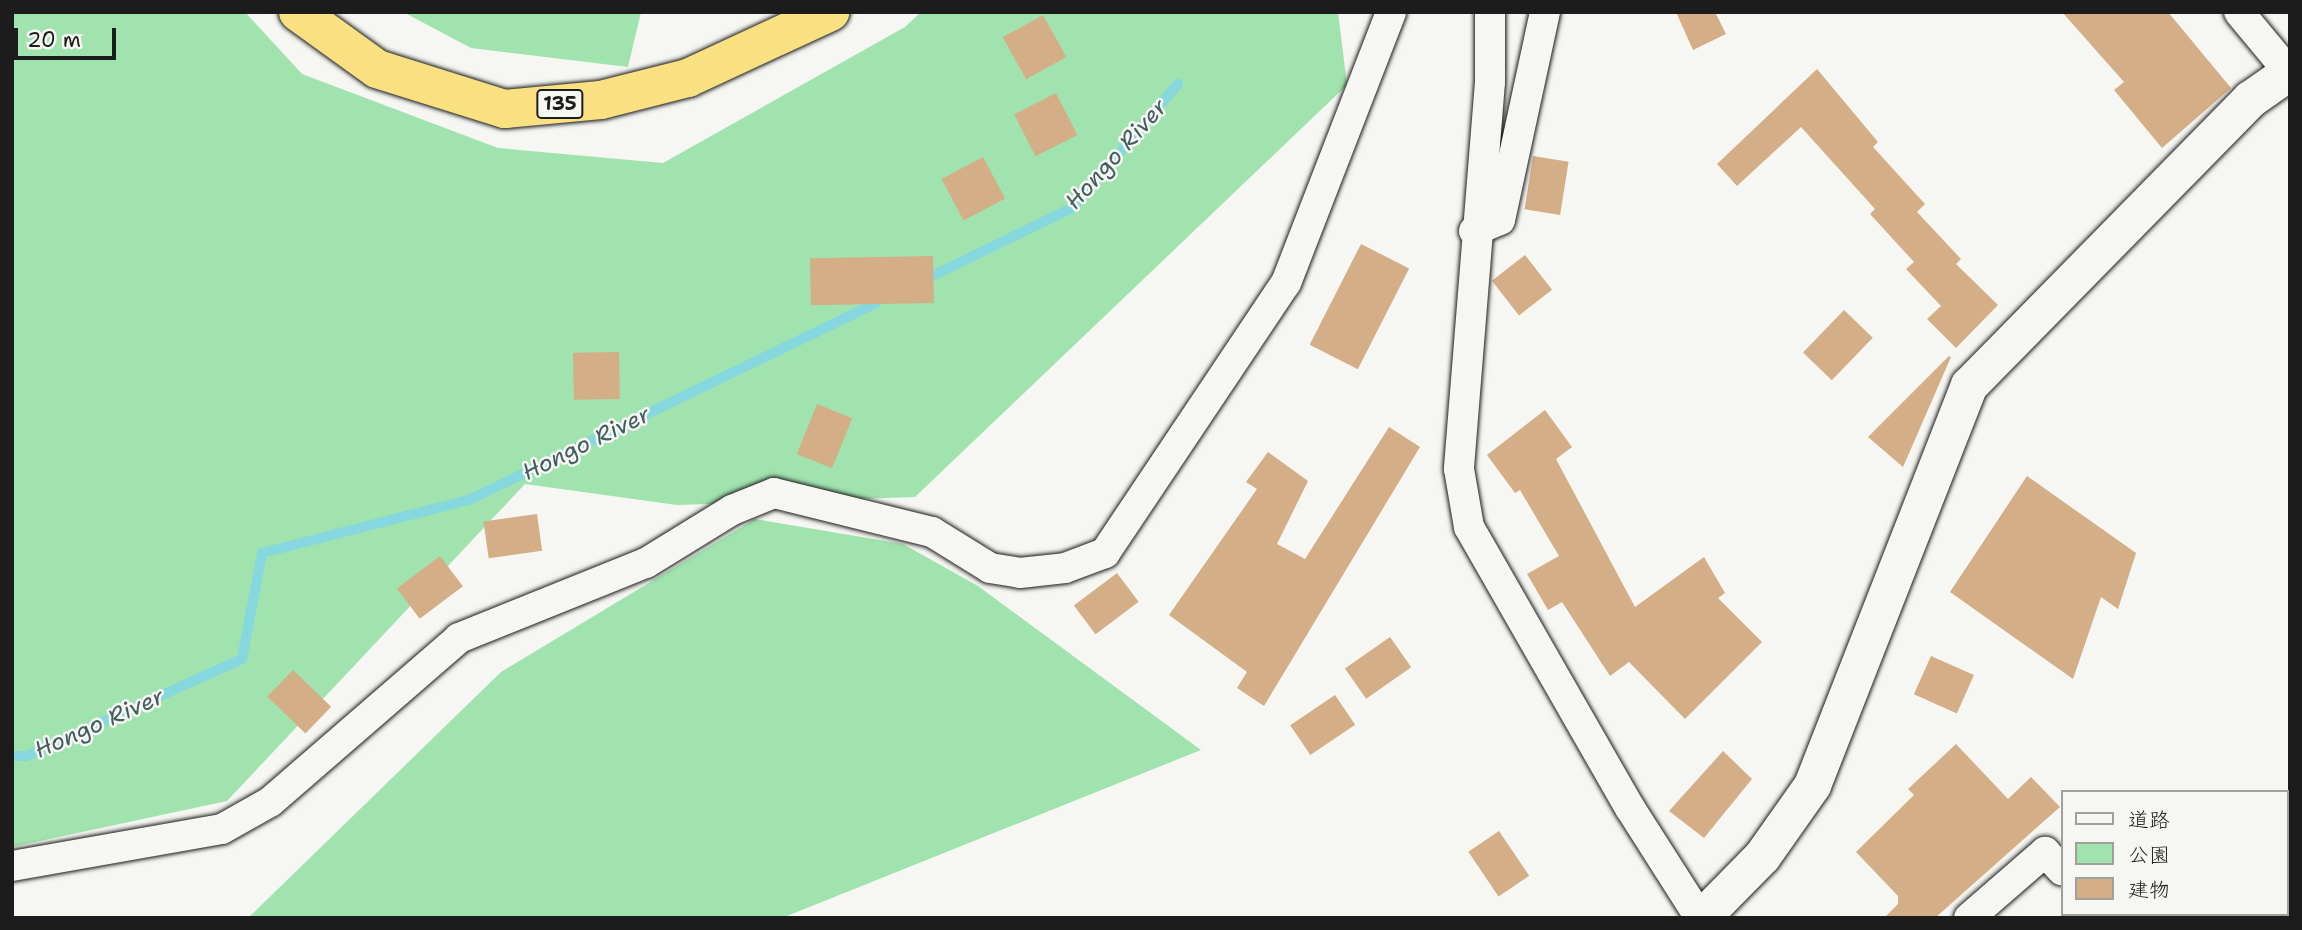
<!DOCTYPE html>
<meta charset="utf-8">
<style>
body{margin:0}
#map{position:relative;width:2302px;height:930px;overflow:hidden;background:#f6f6f2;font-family:"Shantell Sans","Klee One",sans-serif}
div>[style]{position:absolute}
.green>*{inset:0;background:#a0e3ae}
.stream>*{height:10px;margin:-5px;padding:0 5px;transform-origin:5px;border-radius:5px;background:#86d7de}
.building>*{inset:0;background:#d4ae86;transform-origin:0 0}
.roads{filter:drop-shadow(0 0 2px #1c1c1c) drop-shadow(0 0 2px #1c1c1c)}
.minor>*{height:30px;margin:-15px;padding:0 15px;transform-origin:15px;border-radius:15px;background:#f6f6f2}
.tertiary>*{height:37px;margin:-18.5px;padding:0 18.5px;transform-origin:18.5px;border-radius:18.5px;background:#f6f6f2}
.trunk>*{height:38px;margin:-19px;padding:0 19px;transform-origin:19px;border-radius:19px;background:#f9e181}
span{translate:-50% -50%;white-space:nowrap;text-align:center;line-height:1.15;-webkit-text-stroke:5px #f6f6f2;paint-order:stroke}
.shield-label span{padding:2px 5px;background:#f6f6f2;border:2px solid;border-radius:5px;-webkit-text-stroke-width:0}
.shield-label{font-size:19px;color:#1c1c1c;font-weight:700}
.water-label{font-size:23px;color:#415d60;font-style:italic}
.frame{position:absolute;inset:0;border:14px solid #1c1c1c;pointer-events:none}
.legend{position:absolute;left:2061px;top:790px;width:228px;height:126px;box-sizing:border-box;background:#f6f6f2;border:2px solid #9f9f9c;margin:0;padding:9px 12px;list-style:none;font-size:21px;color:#1c1c1c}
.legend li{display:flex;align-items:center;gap:14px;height:35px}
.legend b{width:35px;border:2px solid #9f9f9c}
.scale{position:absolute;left:14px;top:28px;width:102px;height:32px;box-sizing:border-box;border:4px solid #1c1c1c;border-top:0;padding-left:9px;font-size:21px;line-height:24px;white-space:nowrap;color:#1c1c1c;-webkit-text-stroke:5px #f6f6f2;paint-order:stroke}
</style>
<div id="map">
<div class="green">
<i style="clip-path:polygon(12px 12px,245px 12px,302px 74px,498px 148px,663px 163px,905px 27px,921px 12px,1338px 12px,1347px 85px,915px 497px,677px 505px,525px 484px,227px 801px,12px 847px)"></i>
<i style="clip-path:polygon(403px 12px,641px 12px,628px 67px,471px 48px)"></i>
<i style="clip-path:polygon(755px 519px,903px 544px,978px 586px,1201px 750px,782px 918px,248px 918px,501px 672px)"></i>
</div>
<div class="stream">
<i style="left:922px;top:281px;width:169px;rotate:-26deg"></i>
<i style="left:1074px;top:207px;width:161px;rotate:-49.8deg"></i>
<i style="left:12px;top:756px;width:15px"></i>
<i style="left:27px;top:756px;width:236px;rotate:-24.3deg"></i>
<i style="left:242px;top:659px;width:108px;rotate:-79.3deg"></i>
<i style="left:262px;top:553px;width:214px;rotate:-14.4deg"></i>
<i style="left:469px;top:500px;width:452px;rotate:-25.8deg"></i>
</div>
<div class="building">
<i style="clip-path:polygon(1676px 12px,1715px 12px,1726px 34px,1693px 50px)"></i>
<i style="clip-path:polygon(2062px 12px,2168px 12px,2231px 88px,2162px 148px,2114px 90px,2124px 82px)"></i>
<i style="left:1043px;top:15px;width:48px;height:46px;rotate:61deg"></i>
<i style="clip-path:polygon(1817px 69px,1878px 142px,1873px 147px,1925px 204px,1917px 212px,1961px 259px,1956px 264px,1998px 305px,1956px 348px,1927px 319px,1941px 306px,1906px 269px,1914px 262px,1870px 214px,1875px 209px,1801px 127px,1737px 186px,1717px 164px)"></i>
<i style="left:1056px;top:93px;width:47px;height:47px;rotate:63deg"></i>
<i style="left:1533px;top:156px;width:36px;height:54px;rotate:9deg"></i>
<i style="left:983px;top:157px;width:47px;height:47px;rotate:62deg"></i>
<i style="left:1361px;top:244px;width:54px;height:113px;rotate:27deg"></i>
<i style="left:1525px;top:255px;width:44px;height:42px;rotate:52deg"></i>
<i style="left:933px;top:256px;width:47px;height:123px;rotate:89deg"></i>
<i style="left:1844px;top:310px;width:40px;height:59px;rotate:44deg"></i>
<i style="left:619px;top:352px;width:47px;height:46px;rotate:89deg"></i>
<i style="clip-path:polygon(1949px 356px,1951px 357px,1903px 467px,1868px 437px)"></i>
<i style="left:817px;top:404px;width:38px;height:54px;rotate:22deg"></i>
<i style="clip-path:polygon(1545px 410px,1572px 447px,1556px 459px,1635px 607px,1704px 557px,1725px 593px,1718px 598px,1762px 642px,1685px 719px,1629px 662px,1610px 676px,1562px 602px,1548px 610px,1527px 574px,1559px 556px,1520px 490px,1515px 493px,1487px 455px)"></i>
<i style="clip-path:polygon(1389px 427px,1420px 447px,1264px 706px,1237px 688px,1247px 672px,1169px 615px,1257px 489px,1246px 482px,1268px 452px,1308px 481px,1277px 544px,1305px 559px)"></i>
<i style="clip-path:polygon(2027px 476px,2136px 553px,2118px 609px,2101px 597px,2073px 679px,1950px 592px)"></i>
<i style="left:537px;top:514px;width:37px;height:54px;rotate:82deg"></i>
<i style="left:440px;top:556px;width:38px;height:54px;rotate:53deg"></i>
<i style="left:1117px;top:573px;width:36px;height:54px;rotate:53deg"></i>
<i style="left:1390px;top:637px;width:37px;height:55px;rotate:55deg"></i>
<i style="left:1931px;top:656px;width:47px;height:42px;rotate:24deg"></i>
<i style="left:293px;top:670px;width:53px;height:37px;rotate:44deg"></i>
<i style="left:1335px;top:695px;width:36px;height:54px;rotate:56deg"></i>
<i style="clip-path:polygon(1956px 744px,2008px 799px,2031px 777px,2060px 807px,1935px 918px,1884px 918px,1898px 904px,1898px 896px,1856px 852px,1914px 795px,1908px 789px)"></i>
<i style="clip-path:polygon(1723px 751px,1752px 779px,1704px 838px,1669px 811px)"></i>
<i style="left:1499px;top:831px;width:54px;height:37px;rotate:56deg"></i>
</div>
<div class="roads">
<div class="minor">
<i style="left:1490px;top:12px;width:70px;rotate:90deg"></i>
<i style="left:1490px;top:82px;width:388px;rotate:94.6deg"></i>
<i style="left:1459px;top:469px;width:59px;rotate:80.2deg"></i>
<i style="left:1469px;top:527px;width:324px;rotate:60.2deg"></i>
<i style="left:1630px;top:808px;width:130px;rotate:57.5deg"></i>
<i style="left:2239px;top:12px;width:77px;rotate:50.3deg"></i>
<i style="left:1474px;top:231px;width:28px;rotate:-23deg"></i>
<i style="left:1500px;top:220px;width:213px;rotate:-77.8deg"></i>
<i style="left:12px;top:866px;width:213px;rotate:-10deg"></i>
<i style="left:222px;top:829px;width:55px;rotate:-29.4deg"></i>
<i style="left:270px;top:802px;width:250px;rotate:-40.9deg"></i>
<i style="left:459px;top:638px;width:201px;rotate:-21.9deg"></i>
<i style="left:646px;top:563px;width:101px;rotate:-31.6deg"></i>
<i style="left:732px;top:510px;width:45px;rotate:-22deg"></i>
<i style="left:774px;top:493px;width:163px;rotate:13.9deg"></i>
<i style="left:932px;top:532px;width:68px;rotate:31.8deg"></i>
<i style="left:990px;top:568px;width:30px;rotate:9deg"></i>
<i style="left:1020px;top:573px;width:45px;rotate:-6.3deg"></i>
<i style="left:1065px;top:568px;width:43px;rotate:-20.6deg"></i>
<i style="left:1105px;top:553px;width:325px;rotate:-56.2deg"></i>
<i style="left:1286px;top:283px;width:291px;rotate:-68.8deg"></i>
<i style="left:2105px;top:914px;width:6px;rotate:45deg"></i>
<i style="left:1969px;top:918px;width:101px;rotate:-41deg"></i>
<i style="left:2045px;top:852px;width:25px;rotate:47deg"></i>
</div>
<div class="tertiary">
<i style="left:1701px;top:918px;width:87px;rotate:-45.5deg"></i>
<i style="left:1762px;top:856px;width:87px;rotate:-54.8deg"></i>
<i style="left:1812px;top:785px;width:430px;rotate:-68.6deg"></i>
<i style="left:1969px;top:385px;width:401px;rotate:-45.5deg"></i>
<i style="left:2250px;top:99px;width:49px;rotate:-35deg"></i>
</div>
<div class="trunk">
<i style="left:298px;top:12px;width:97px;rotate:35.8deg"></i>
<i style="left:377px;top:69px;width:134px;rotate:17.4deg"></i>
<i style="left:505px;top:109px;width:96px;rotate:-5.4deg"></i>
<i style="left:601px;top:100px;width:90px;rotate:-14.2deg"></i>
<i style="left:688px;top:78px;width:157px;rotate:-24.9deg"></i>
</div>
</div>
<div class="shield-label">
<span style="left:560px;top:104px">135</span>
</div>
<div class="water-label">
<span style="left:1116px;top:154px;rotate:-48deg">Hongo River</span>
<span style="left:586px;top:443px;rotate:-26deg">Hongo River</span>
<span style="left:99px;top:723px;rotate:-24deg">Hongo River</span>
</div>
<div class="frame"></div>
<ul class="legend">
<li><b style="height:9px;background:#f6f6f2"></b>道路</li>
<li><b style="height:19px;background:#a0e3ae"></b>公園</li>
<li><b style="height:19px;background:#d4ae86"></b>建物</li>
</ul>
<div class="scale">20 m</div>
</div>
